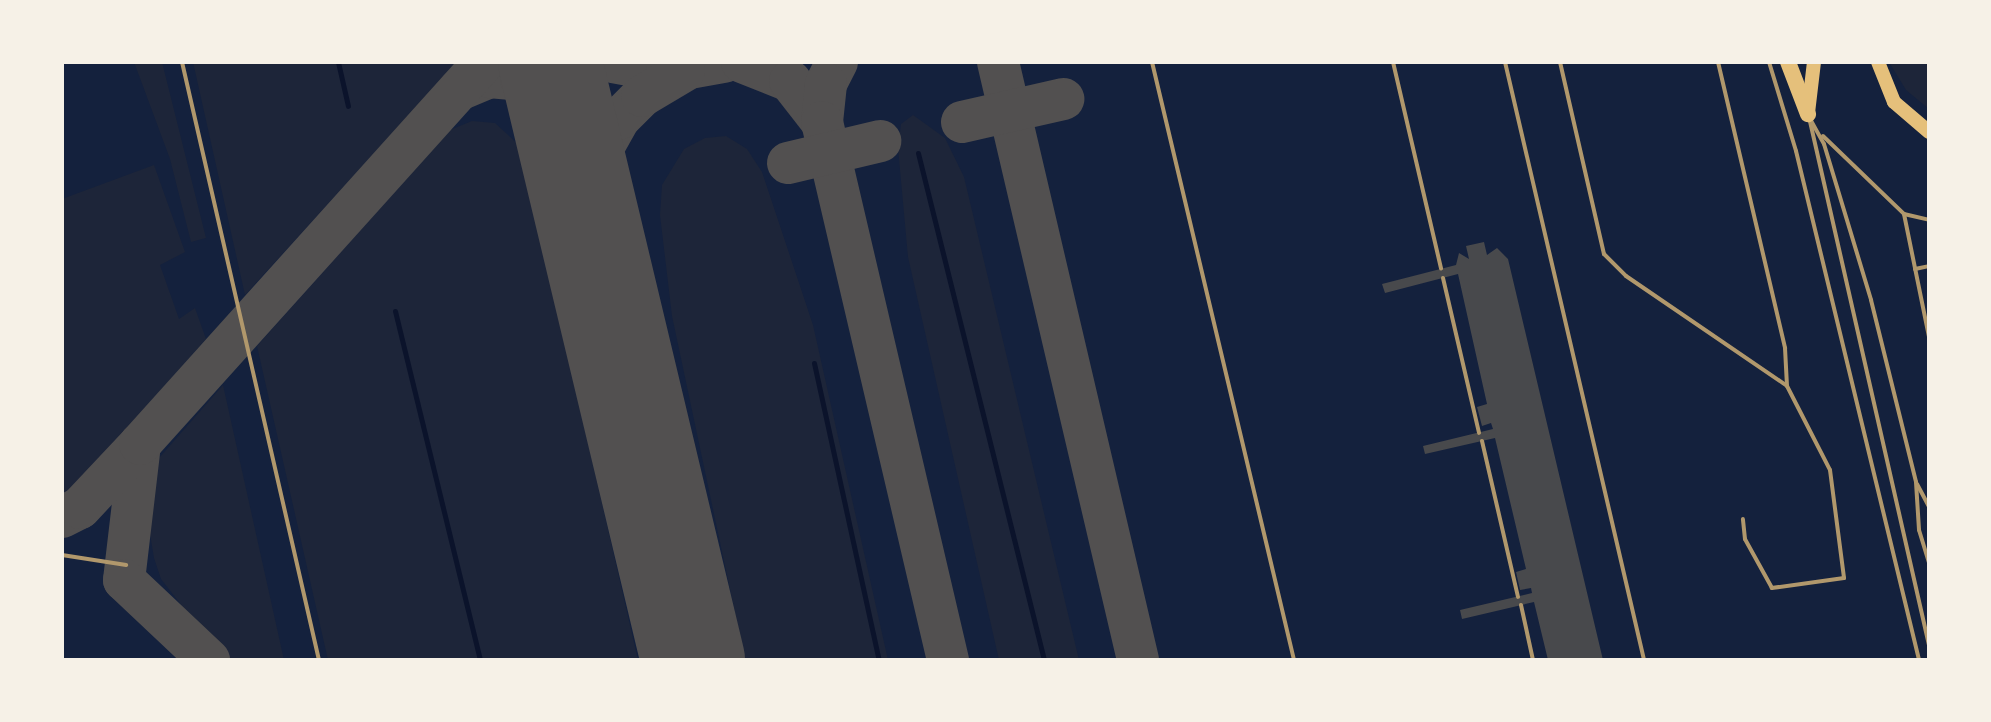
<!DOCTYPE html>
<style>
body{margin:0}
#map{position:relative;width:1991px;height:722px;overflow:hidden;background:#14213d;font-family:"Varela Round",sans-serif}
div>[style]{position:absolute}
.green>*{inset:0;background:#1d2539}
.stream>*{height:5px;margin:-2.5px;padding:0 2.5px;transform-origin:2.5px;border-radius:2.5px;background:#0b132b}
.taxiway>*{height:42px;margin:-21px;padding:0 21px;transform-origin:21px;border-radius:21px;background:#525050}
.runway>*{height:104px;margin:-52px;padding:0 52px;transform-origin:52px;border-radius:52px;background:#525050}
.building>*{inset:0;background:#48494c}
.service>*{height:4px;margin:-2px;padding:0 2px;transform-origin:2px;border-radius:2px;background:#b1986c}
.primary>*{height:14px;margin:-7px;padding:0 7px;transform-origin:7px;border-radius:7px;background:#e5c07b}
.motorway>*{height:16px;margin:-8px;padding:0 8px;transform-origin:8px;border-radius:8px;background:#e5c07b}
span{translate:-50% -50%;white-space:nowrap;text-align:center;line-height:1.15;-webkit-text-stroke:7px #f6f1e7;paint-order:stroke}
.frame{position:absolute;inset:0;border:64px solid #f6f1e7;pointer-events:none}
</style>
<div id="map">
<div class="green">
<i style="clip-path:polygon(134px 62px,162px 62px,206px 238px,191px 242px,170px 159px)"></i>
<i style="clip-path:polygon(193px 62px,457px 62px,245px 295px)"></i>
<i style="clip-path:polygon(1889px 62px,1929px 62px,1929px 109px,1906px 90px)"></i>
<i style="clip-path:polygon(913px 115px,945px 138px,964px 177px,1079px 660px,999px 660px,908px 257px,898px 148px,901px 124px)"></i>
<i style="clip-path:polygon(472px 121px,495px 123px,520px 146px,638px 660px,328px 660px,257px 346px,450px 130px)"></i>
<i style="clip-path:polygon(726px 136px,747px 149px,762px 172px,813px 325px,888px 660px,745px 660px,672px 316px,660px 215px,662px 185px,684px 149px,705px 138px)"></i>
<i style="clip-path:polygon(154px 165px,185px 252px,160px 265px,179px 319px,195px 308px,206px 339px,77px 485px,62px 495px,62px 199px)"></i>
<i style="clip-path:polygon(223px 385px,284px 660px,224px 660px,161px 579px,154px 558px,149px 528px,159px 458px)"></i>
</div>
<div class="stream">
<i style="left:338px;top:62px;width:45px;rotate:77.2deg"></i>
<i style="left:918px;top:153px;width:522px;rotate:76.04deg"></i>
<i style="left:395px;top:311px;width:359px;rotate:76.3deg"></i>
<i style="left:814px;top:363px;width:304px;rotate:77.7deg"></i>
</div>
<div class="taxiway">
<i style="left:613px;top:62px;width:55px;rotate:10.5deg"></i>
<i style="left:667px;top:72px;width:58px;rotate:-10deg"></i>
<i style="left:742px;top:62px;width:52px;rotate:21.6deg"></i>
<i style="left:790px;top:81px;width:52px;rotate:52deg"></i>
<i style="left:837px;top:62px;width:25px;rotate:117deg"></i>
<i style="left:826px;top:84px;width:38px;rotate:96deg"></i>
<i style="left:822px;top:122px;width:553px;rotate:76.82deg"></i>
<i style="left:998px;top:62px;width:614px;rotate:76.82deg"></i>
<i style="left:459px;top:90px;width:33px;rotate:-23deg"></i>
<i style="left:489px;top:77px;width:32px;rotate:5deg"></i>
<i style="left:521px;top:80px;width:22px;rotate:24deg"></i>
<i style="left:541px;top:89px;width:33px;rotate:50deg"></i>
<i style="left:962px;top:122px;width:104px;rotate:-12.8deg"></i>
<i style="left:788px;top:163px;width:95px;rotate:-13.4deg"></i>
<i style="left:587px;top:210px;width:49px;rotate:-80.5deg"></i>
<i style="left:595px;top:162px;width:49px;rotate:-60.8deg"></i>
<i style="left:619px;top:119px;width:33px;rotate:-45deg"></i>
<i style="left:642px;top:96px;width:49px;rotate:-30.8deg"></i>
<i style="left:140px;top:444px;width:137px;rotate:96.7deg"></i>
<i style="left:124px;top:580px;width:117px;rotate:43.3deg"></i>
<i style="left:62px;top:517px;width:20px;rotate:-27deg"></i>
<i style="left:80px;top:508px;width:88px;rotate:-46.8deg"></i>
<i style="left:140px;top:444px;width:514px;rotate:-48deg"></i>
</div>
<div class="runway">
<i style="left:550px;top:62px;width:615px;rotate:76.55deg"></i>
</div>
<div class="building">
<i style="clip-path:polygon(1484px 242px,1487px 255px,1497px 248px,1508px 259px,1603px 660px,1548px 660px,1534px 602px,1462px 619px,1460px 610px,1532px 593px,1531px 588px,1520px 590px,1516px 572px,1526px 569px,1495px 438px,1425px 454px,1423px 446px,1493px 429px,1491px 423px,1482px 426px,1477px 407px,1487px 404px,1458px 274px,1385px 293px,1382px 284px,1456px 265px,1459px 253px,1469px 259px,1466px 246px)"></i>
</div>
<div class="service">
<i style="left:182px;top:62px;width:613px;rotate:77.1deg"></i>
<i style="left:1152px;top:62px;width:615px;rotate:76.64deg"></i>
<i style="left:1393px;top:62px;width:212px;rotate:76.9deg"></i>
<i style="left:1505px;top:62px;width:614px;rotate:76.91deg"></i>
<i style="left:1560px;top:62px;width:197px;rotate:77.1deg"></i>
<i style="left:1604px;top:254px;width:31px;rotate:45deg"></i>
<i style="left:1626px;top:276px;width:194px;rotate:34.3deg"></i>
<i style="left:1718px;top:62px;width:294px;rotate:76.8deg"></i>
<i style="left:1785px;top:348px;width:38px;rotate:87deg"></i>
<i style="left:1787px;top:386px;width:94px;rotate:62.9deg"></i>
<i style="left:1830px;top:470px;width:109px;rotate:82.6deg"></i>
<i style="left:1844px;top:578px;width:73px;rotate:172.1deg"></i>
<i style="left:1772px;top:588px;width:56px;rotate:-118.9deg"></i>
<i style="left:1745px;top:539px;width:20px;rotate:-96deg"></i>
<i style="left:1769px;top:62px;width:93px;rotate:73.1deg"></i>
<i style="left:1796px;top:151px;width:524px;rotate:76.41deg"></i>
<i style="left:1809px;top:117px;width:541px;rotate:77.2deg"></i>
<i style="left:1809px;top:117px;width:31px;rotate:61deg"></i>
<i style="left:1824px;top:144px;width:163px;rotate:73.2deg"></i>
<i style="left:1871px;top:300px;width:187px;rotate:76.1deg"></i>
<i style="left:1916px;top:482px;width:48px;rotate:86.4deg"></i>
<i style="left:1919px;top:530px;width:34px;rotate:73deg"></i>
<i style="left:1823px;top:136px;width:112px;rotate:43.9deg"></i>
<i style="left:1904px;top:214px;width:26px;rotate:13deg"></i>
<i style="left:1904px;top:214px;width:126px;rotate:78.5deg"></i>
<i style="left:1915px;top:269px;width:14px;rotate:-12deg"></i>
<i style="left:1443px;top:278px;width:159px;rotate:76.9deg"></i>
<i style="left:1482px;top:441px;width:160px;rotate:77deg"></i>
<i style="left:1917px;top:484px;width:26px;rotate:62deg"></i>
<i style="left:62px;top:555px;width:65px;rotate:8.9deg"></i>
<i style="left:1521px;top:605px;width:56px;rotate:77.7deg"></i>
</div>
<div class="primary">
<i style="left:1878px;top:62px;width:43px;rotate:68.2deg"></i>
<i style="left:1894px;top:102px;width:46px;rotate:40.6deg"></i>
<i style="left:1808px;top:113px;width:51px;rotate:-83.3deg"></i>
</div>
<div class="motorway">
<i style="left:1788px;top:62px;width:56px;rotate:69deg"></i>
</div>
<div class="frame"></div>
</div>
